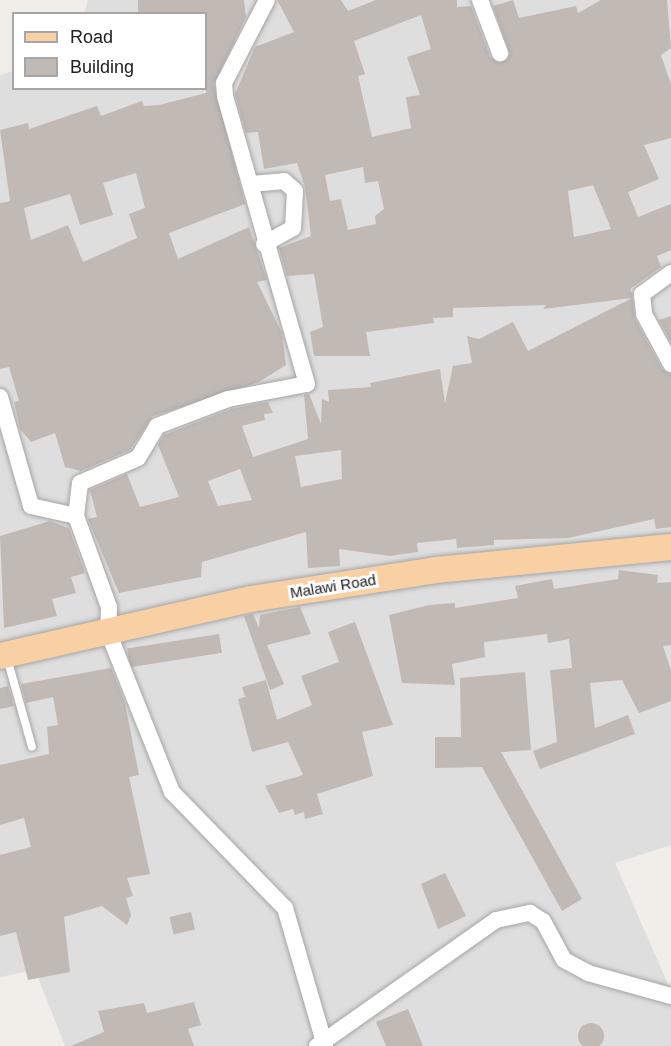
<!DOCTYPE html>
<style>
body{margin:0}
#map{position:relative;width:671px;height:1046px;overflow:hidden;background:#f1ede8;font-family:Arial,sans-serif}
div>[style]{position:absolute}
.residential>*{inset:0;background:#dfdede}
.building>*{inset:0;background:#c1b9b4;transform-origin:0 0}
.round{border-radius:50%}
.roads{filter:drop-shadow(0 0 2px #a5a5a5) drop-shadow(0 0 2px #a5a5a5)}
.lane>*{height:8px;margin:-4px;padding:0 4px;transform-origin:4px;border-radius:4px;background:#fff}
.street>*{height:16px;margin:-8px;padding:0 8px;transform-origin:8px;border-radius:8px;background:#fff}
.primary>*{height:26px;margin:-13px;padding:0 13px;transform-origin:13px;border-radius:13px;background:#f9cfa4}
span{translate:-50% -50%;white-space:nowrap;text-align:center;line-height:1.15;-webkit-text-stroke:6px #fff;paint-order:stroke}
.street-label{font-size:15px;color:#212121}
.legend{position:absolute;left:12px;top:12px;width:195px;height:78px;box-sizing:border-box;background:#fff;border:2px solid #a6a6a6;margin:0;padding:8px 10px;list-style:none;font-size:18px;color:#212121}
.legend li{display:flex;align-items:center;gap:12px;height:30px}
.legend b{width:30px;border:2px solid #a6a6a6}
</style>
<div id="map">
<div class="residential">
<i style="clip-path:polygon(88px 0,671px 0,671px 845px,615px 863px,671px 991px,671px 1046px,65px 1046px,35px 970px,0 977px,0 75px,13px 71px,14px 88px,206px 88px,206px 14px,84px 13px)"></i>
</div>
<div class="building">
<i style="clip-path:polygon(evenodd,138px 0,244px 0,246px 17px,214px 84px,245px 204px,169px 233px,178px 259px,249px 227px,267px 280px,257px 282px,282px 333px,286px 365px,259px 382px,153px 416px,130px 450px,81px 471px,65px 467px,55px 433px,31px 442px,20px 429px,14px 402px,19px 401px,9px 367px,0 369px,0 203px,10px 201px,0 130px,28px 123px,29px 129px,97px 106px,101px 116px,142px 101px,144px 106px,159px 105px,206px 93px,206px 14px,138px 14px,138px 0,136px 173px,145px 208px,129px 214px,137px 238px,83px 262px,68px 225px,31px 240px,24px 208px,70px 194px,80px 225px,113px 215px,103px 183px,136px 173px)"></i>
<i style="clip-path:polygon(evenodd,277px 0,341px 0,348px 11px,376px 0,457px 0,457px 7px,471px 6px,490px 57px,499px 63px,510px 54px,493px 6px,513px 0,519px 18px,576px 6px,578px 13px,601px 0,667px 0,671px 48px,661px 55px,671px 84px,671px 138px,644px 145px,659px 179px,628px 192px,638px 217px,671px 204px,671px 250px,657px 256px,661px 267px,630px 289px,632px 294px,635px 319px,662px 369px,671px 374px,671px 527px,656px 529px,654px 519px,568px 538px,494px 540px,494px 545px,457px 548px,456px 539px,417px 543px,418px 552px,390px 556px,339px 549px,340px 566px,308px 568px,306px 532px,202px 562px,201px 577px,119px 593px,88px 519px,97px 517px,90px 490px,127px 474px,140px 507px,179px 497px,158px 445px,164px 435px,231px 409px,268px 402px,273px 413px,264px 414px,265px 420px,242px 426px,253px 457px,308px 439px,304px 395px,309px 394px,321px 424px,322px 399px,329px 402px,328px 390px,371px 387px,370px 383px,440px 369px,445px 403px,453px 366px,472px 363px,467px 336px,479px 339px,513px 322px,528px 351px,632px 298px,543px 309px,546px 305px,453px 308px,453px 317px,433px 318px,434px 323px,366px 332px,370px 356px,314px 356px,310px 332px,323px 327px,314px 274px,287px 276px,279px 248px,311px 236px,305px 187px,297px 163px,264px 169px,258px 132px,246px 133px,235px 94px,255px 47px,294px 32px,277px 0,421px 15px,431px 49px,407px 57px,420px 95px,406px 97px,411px 128px,372px 137px,358px 76px,365px 74px,354px 41px,421px 15px,277px 0,363px 167px,365px 183px,378px 181px,384px 209px,375px 216px,376px 224px,348px 230px,341px 199px,330px 201px,325px 175px,363px 167px,277px 0,593px 185px,611px 229px,574px 237px,568px 191px,593px 185px,277px 0,341px 450px,342px 479px,301px 487px,295px 456px,341px 450px,277px 0,240px 469px,252px 500px,218px 506px,208px 481px,240px 469px)"></i>
<i style="clip-path:polygon(671px 316px,671px 342px,659px 320px)"></i>
<i style="clip-path:polygon(50px 521px,69px 528px,85px 573px,71px 577px,76px 593px,52px 599px,57px 616px,4px 628px,0 536px)"></i>
<i style="clip-path:polygon(619px 570px,658px 575px,657px 583px,671px 582px,671px 645px,663px 646px,671px 670px,671px 701px,639px 713px,622px 680px,590px 683px,595px 728px,628px 715px,635px 734px,540px 769px,533px 751px,557px 742px,550px 670px,572px 668px,569px 639px,548px 643px,547px 634px,484px 642px,485px 657px,452px 664px,455px 685px,402px 683px,389px 615px,429px 605px,455px 603px,455px 608px,518px 598px,515px 586px,552px 579px,554px 589px,618px 579px)"></i>
<i style="clip-path:polygon(300px 607px,311px 634px,267px 645px,284px 684px,270px 690px,244px 616px,253px 614px,259px 628px,260px 615px)"></i>
<i style="clip-path:polygon(355px 622px,393px 725px,362px 732px,373px 776px,317px 794px,323px 814px,305px 819px,304px 812px,295px 815px,293px 809px,279px 813px,265px 786px,303px 775px,288px 742px,252px 752px,238px 699px,245px 697px,242px 687px,266px 680px,277px 720px,312px 705px,301px 676px,339px 662px,328px 632px)"></i>
<i style="left:219px;top:634px;width:19px;height:93px;rotate:81deg"></i>
<i style="clip-path:polygon(111px 668px,125px 703px,139px 775px,129px 777px,150px 874px,127px 878px,133px 896px,126px 898px,131px 915px,127px 925px,102px 906px,64px 917px,70px 972px,28px 980px,16px 932px,0 936px,0 855px,31px 847px,24px 818px,0 825px,0 765px,49px 754px,47px 727px,58px 725px,53px 697px,26px 703px,21px 684px)"></i>
<i style="clip-path:polygon(525px 672px,531px 750px,501px 752px,582px 899px,562px 911px,482px 767px,435px 768px,435px 737px,461px 737px,460px 678px)"></i>
<i style="clip-path:polygon(8px 686px,14px 706px,0 709px,0 688px)"></i>
<i style="clip-path:polygon(445px 873px,466px 916px,438px 929px,421px 884px)"></i>
<i style="left:191px;top:912px;width:18px;height:22px;rotate:77deg"></i>
<i style="clip-path:polygon(194px 1002px,201px 1025px,188px 1029px,194px 1046px,71px 1046px,104px 1032px,98px 1011px,144px 1003px,147px 1013px)"></i>
<i style="clip-path:polygon(408px 1009px,423px 1046px,386px 1046px,376px 1022px)"></i>
<i class="round" style="left:578px;top:1023px;width:26px;height:26px"></i>
</div>
<div class="roads">
<div class="lane">
<i style="left:7px;top:658px;width:92px;rotate:74.3deg"></i>
</div>
<div class="street">
<i style="left:480px;top:0;width:57px;rotate:69.3deg"></i>
<i style="left:251px;top:184px;width:33px;rotate:-5deg"></i>
<i style="left:284px;top:181px;width:15px;rotate:42deg"></i>
<i style="left:295px;top:191px;width:37px;rotate:93deg"></i>
<i style="left:293px;top:228px;width:33px;rotate:151deg"></i>
<i style="left:671px;top:273px;width:36px;rotate:144deg"></i>
<i style="left:642px;top:294px;width:20px;rotate:84deg"></i>
<i style="left:644px;top:314px;width:57px;rotate:61.6deg"></i>
<i style="left:0;top:397px;width:113px;rotate:74.1deg"></i>
<i style="left:31px;top:506px;width:46px;rotate:12.5deg"></i>
<i style="left:76px;top:516px;width:97px;rotate:70.1deg"></i>
<i style="left:109px;top:607px;width:25px;rotate:92deg"></i>
<i style="left:108px;top:632px;width:172px;rotate:68.2deg"></i>
<i style="left:172px;top:792px;width:162px;rotate:45.8deg"></i>
<i style="left:285px;top:908px;width:144px;rotate:73.8deg"></i>
<i style="left:76px;top:516px;width:33px;rotate:-83deg"></i>
<i style="left:80px;top:483px;width:63px;rotate:-23.3deg"></i>
<i style="left:138px;top:458px;width:37px;rotate:-59deg"></i>
<i style="left:157px;top:426px;width:76px;rotate:-20.8deg"></i>
<i style="left:228px;top:399px;width:80px;rotate:-10.8deg"></i>
<i style="left:307px;top:384px;width:299px;rotate:-105.9deg"></i>
<i style="left:225px;top:96px;width:13px;rotate:-94deg"></i>
<i style="left:224px;top:83px;width:93px;rotate:-62.6deg"></i>
<i style="left:317px;top:1046px;width:219px;rotate:-35.1deg"></i>
<i style="left:496px;top:920px;width:35px;rotate:-12deg"></i>
<i style="left:530px;top:913px;width:15px;rotate:32deg"></i>
<i style="left:543px;top:921px;width:44px;rotate:61.7deg"></i>
<i style="left:564px;top:960px;width:27px;rotate:28deg"></i>
<i style="left:588px;top:973px;width:86px;rotate:15.5deg"></i>
</div>
<div class="primary">
<i style="left:0;top:656px;width:257px;rotate:-12.8deg"></i>
<i style="left:251px;top:599px;width:187px;rotate:-8.9deg"></i>
<i style="left:436px;top:570px;width:236px;rotate:-5.6deg"></i>
</div>
</div>
<div class="street-label">
<span style="left:333px;top:586px;rotate:-9deg">Malawi Road</span>
</div>
<ul class="legend">
<li><b style="height:8px;background:#f9cfa4"></b>Road</li>
<li><b style="height:16px;background:#c1b9b4"></b>Building</li>
</ul>
</div>
